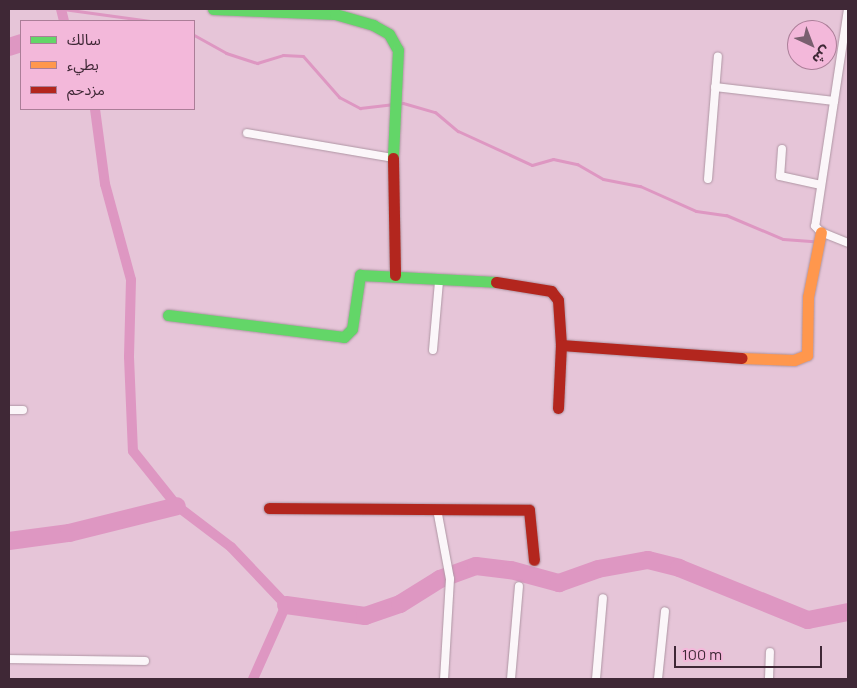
<!DOCTYPE html>
<meta charset="utf-8">
<style>
body{margin:0}
#map{position:relative;width:857px;height:688px;overflow:hidden;background:#e6c5d8;font-family:Manrope,"Noto Sans Arabic",sans-serif}
div>[style]{position:absolute}
.stream>*{height:3px;margin:-1.5px;padding:0 1.5px;transform-origin:1.5px;border-radius:1.5px;background:#de97c2}
.canal>*{height:10px;margin:-5px;padding:0 5px;transform-origin:5px;border-radius:5px;background:#de97c2}
.river>*{height:18px;margin:-9px;padding:0 9px;transform-origin:9px;border-radius:9px;background:#de97c2}
.roads{filter:drop-shadow(0 0 1px #af96a4) drop-shadow(0 0 1px #af96a4)}
.street>*{height:8px;margin:-4px;padding:0 4px;transform-origin:4px;border-radius:4px;background:#fbf6f9}
.fast>*{height:11px;margin:-5.5px;padding:0 5.5px;transform-origin:5.5px;border-radius:5.5px;background:#63d668}
.slow>*{height:11px;margin:-5.5px;padding:0 5.5px;transform-origin:5.5px;border-radius:5.5px;background:#ff974d}
.jam>*{height:11px;margin:-5.5px;padding:0 5.5px;transform-origin:5.5px;border-radius:5.5px;background:#b3261e}
span{translate:-50% -50%;white-space:nowrap;text-align:center;line-height:1.15;-webkit-text-stroke:4.5px #f3b8da;paint-order:stroke}
.frame{position:absolute;inset:0;border:10px solid #3f2836;pointer-events:none}
.legend{position:absolute;left:20px;top:20px;width:175px;height:90px;box-sizing:border-box;background:#f3b8da;border:1px solid #ab7e98;margin:0;padding:6px 9px;list-style:none;font-size:15px;color:#3f2836}
.legend li{display:flex;align-items:center;gap:10px;height:25px}
.legend b{width:25px;border:1px solid #ab7e98}
.north{position:absolute;left:787px;top:20px;width:50px;height:50px;box-sizing:border-box;background:#f3b8da;border:1px solid #ab7e98;border-radius:50%;rotate:137deg;font-size:14px;font-weight:700;line-height:20px;text-align:center;color:#3f2836}
.north::after{content:'';display:block;margin:auto;width:18px;height:22px;background:#795f6f;clip-path:polygon(50% 0,100% 100%,50% 72%,0 100%)}
.scale{position:absolute;left:674px;top:646px;width:148px;height:22px;box-sizing:border-box;border:2px solid #3f2836;border-top:0;padding-left:6px;font-size:15px;line-height:18px;white-space:nowrap;color:#3f2836;-webkit-text-stroke:4px #f3b8da;paint-order:stroke}
</style>
<div id="map">
<div class="stream">
<i style="left:63px;top:9px;width:88px;rotate:7.9deg"></i>
<i style="left:194px;top:35px;width:37px;rotate:29deg"></i>
<i style="left:226px;top:53px;width:33px;rotate:18deg"></i>
<i style="left:257px;top:63px;width:27px;rotate:-17deg"></i>
<i style="left:283px;top:55px;width:20px;rotate:3deg"></i>
<i style="left:303px;top:56px;width:55px;rotate:48.7deg"></i>
<i style="left:339px;top:97px;width:24px;rotate:28deg"></i>
<i style="left:360px;top:108px;width:43px;rotate:-6.6deg"></i>
<i style="left:403px;top:103px;width:33px;rotate:16deg"></i>
<i style="left:435px;top:112px;width:30px;rotate:40deg"></i>
<i style="left:458px;top:131px;width:81px;rotate:24.7deg"></i>
<i style="left:532px;top:165px;width:22px;rotate:-16deg"></i>
<i style="left:553px;top:159px;width:25px;rotate:12deg"></i>
<i style="left:577px;top:164px;width:30px;rotate:30deg"></i>
<i style="left:603px;top:179px;width:38px;rotate:11deg"></i>
<i style="left:640px;top:186px;width:61px;rotate:24.1deg"></i>
<i style="left:696px;top:211px;width:30px;rotate:8deg"></i>
<i style="left:726px;top:215px;width:62px;rotate:22.8deg"></i>
<i style="left:783px;top:239px;width:31px;rotate:4deg"></i>
</div>
<div class="canal">
<i style="left:61px;top:9px;width:12px;rotate:76deg"></i>
<i style="left:95px;top:109px;width:76px;rotate:82.4deg"></i>
<i style="left:105px;top:184px;width:99px;rotate:74.8deg"></i>
<i style="left:131px;top:280px;width:77px;rotate:91.5deg"></i>
<i style="left:129px;top:357px;width:94px;rotate:87.6deg"></i>
<i style="left:133px;top:451px;width:70px;rotate:51.3deg"></i>
<i style="left:177px;top:506px;width:68px;rotate:37.2deg"></i>
<i style="left:231px;top:547px;width:80px;rotate:46.5deg"></i>
<i style="left:286px;top:605px;width:81px;rotate:114deg"></i>
</div>
<div class="river">
<i style="left:9px;top:47px;width:13px;rotate:-18deg"></i>
<i style="left:9px;top:541px;width:61px;rotate:-7.6deg"></i>
<i style="left:69px;top:533px;width:111px;rotate:-14deg"></i>
<i style="left:286px;top:605px;width:80px;rotate:7.9deg"></i>
<i style="left:365px;top:616px;width:37px;rotate:-19deg"></i>
<i style="left:400px;top:604px;width:47px;rotate:-32deg"></i>
<i style="left:440px;top:579px;width:38px;rotate:-20deg"></i>
<i style="left:476px;top:566px;width:35px;rotate:7deg"></i>
<i style="left:511px;top:570px;width:50px;rotate:15.2deg"></i>
<i style="left:559px;top:583px;width:41px;rotate:-19.7deg"></i>
<i style="left:598px;top:569px;width:51px;rotate:-10.2deg"></i>
<i style="left:648px;top:560px;width:32px;rotate:14deg"></i>
<i style="left:679px;top:568px;width:139px;rotate:22deg"></i>
<i style="left:808px;top:620px;width:41px;rotate:-11.3deg"></i>
</div>
<div class="roads">
<div class="street">
<i style="left:848px;top:9px;width:219px;rotate:98.6deg"></i>
<i style="left:815px;top:226px;width:8px;rotate:45deg"></i>
<i style="left:821px;top:232px;width:29px;rotate:22deg"></i>
<i style="left:715px;top:87px;width:120px;rotate:6.7deg"></i>
<i style="left:247px;top:133px;width:148px;rotate:9.7deg"></i>
<i style="left:782px;top:149px;width:27px;rotate:94deg"></i>
<i style="left:780px;top:176px;width:42px;rotate:12.4deg"></i>
<i style="left:708px;top:179px;width:123px;rotate:-85.4deg"></i>
<i style="left:433px;top:350px;width:69px;rotate:-85deg"></i>
<i style="left:9px;top:410px;width:14px"></i>
<i style="left:437px;top:509px;width:71px;rotate:79.5deg"></i>
<i style="left:450px;top:579px;width:100px;rotate:93.4deg"></i>
<i style="left:9px;top:659px;width:136px;rotate:0.8deg"></i>
<i style="left:511px;top:679px;width:93px;rotate:-85.1deg"></i>
<i style="left:596px;top:679px;width:81px;rotate:-85.1deg"></i>
<i style="left:658px;top:679px;width:68px;rotate:-84.1deg"></i>
<i style="left:769px;top:679px;width:27px;rotate:-88deg"></i>
</div>
<div class="fast">
<i style="left:213px;top:9px;width:122px;rotate:2.3deg"></i>
<i style="left:335px;top:14px;width:40px;rotate:16deg"></i>
<i style="left:373px;top:25px;width:18px;rotate:29deg"></i>
<i style="left:389px;top:34px;width:18px;rotate:61deg"></i>
<i style="left:398px;top:50px;width:108px;rotate:92.7deg"></i>
<i style="left:168px;top:315px;width:177px;rotate:7.1deg"></i>
<i style="left:344px;top:337px;width:11px;rotate:-45deg"></i>
<i style="left:352px;top:329px;width:55px;rotate:-81.6deg"></i>
<i style="left:360px;top:275px;width:136px;rotate:2.9deg"></i>
</div>
<div class="slow">
<i style="left:742px;top:358px;width:52px;rotate:2.2deg"></i>
<i style="left:794px;top:360px;width:14px;rotate:-21deg"></i>
<i style="left:807px;top:355px;width:58px;rotate:-89deg"></i>
<i style="left:808px;top:297px;width:66px;rotate:-78.7deg"></i>
</div>
<div class="jam">
<i style="left:393px;top:158px;width:117px;rotate:89deg"></i>
<i style="left:496px;top:282px;width:56px;rotate:9.3deg"></i>
<i style="left:551px;top:291px;width:11px;rotate:52deg"></i>
<i style="left:558px;top:300px;width:45px;rotate:86.2deg"></i>
<i style="left:558px;top:408px;width:63px;rotate:-87.3deg"></i>
<i style="left:561px;top:345px;width:181px;rotate:4.1deg"></i>
<i style="left:269px;top:508px;width:260px;rotate:0.4deg"></i>
<i style="left:529px;top:510px;width:50px;rotate:84.3deg"></i>
</div>
</div>
<div class="frame"></div>
<ul class="legend">
<li><b style="height:6px;background:#63d668"></b>سالك</li>
<li><b style="height:6px;background:#ff974d"></b>بطيء</li>
<li><b style="height:6px;background:#b3261e"></b>مزدحم</li>
</ul>
<div class="north">ش</div>
<div class="scale">100 m</div>
</div>
